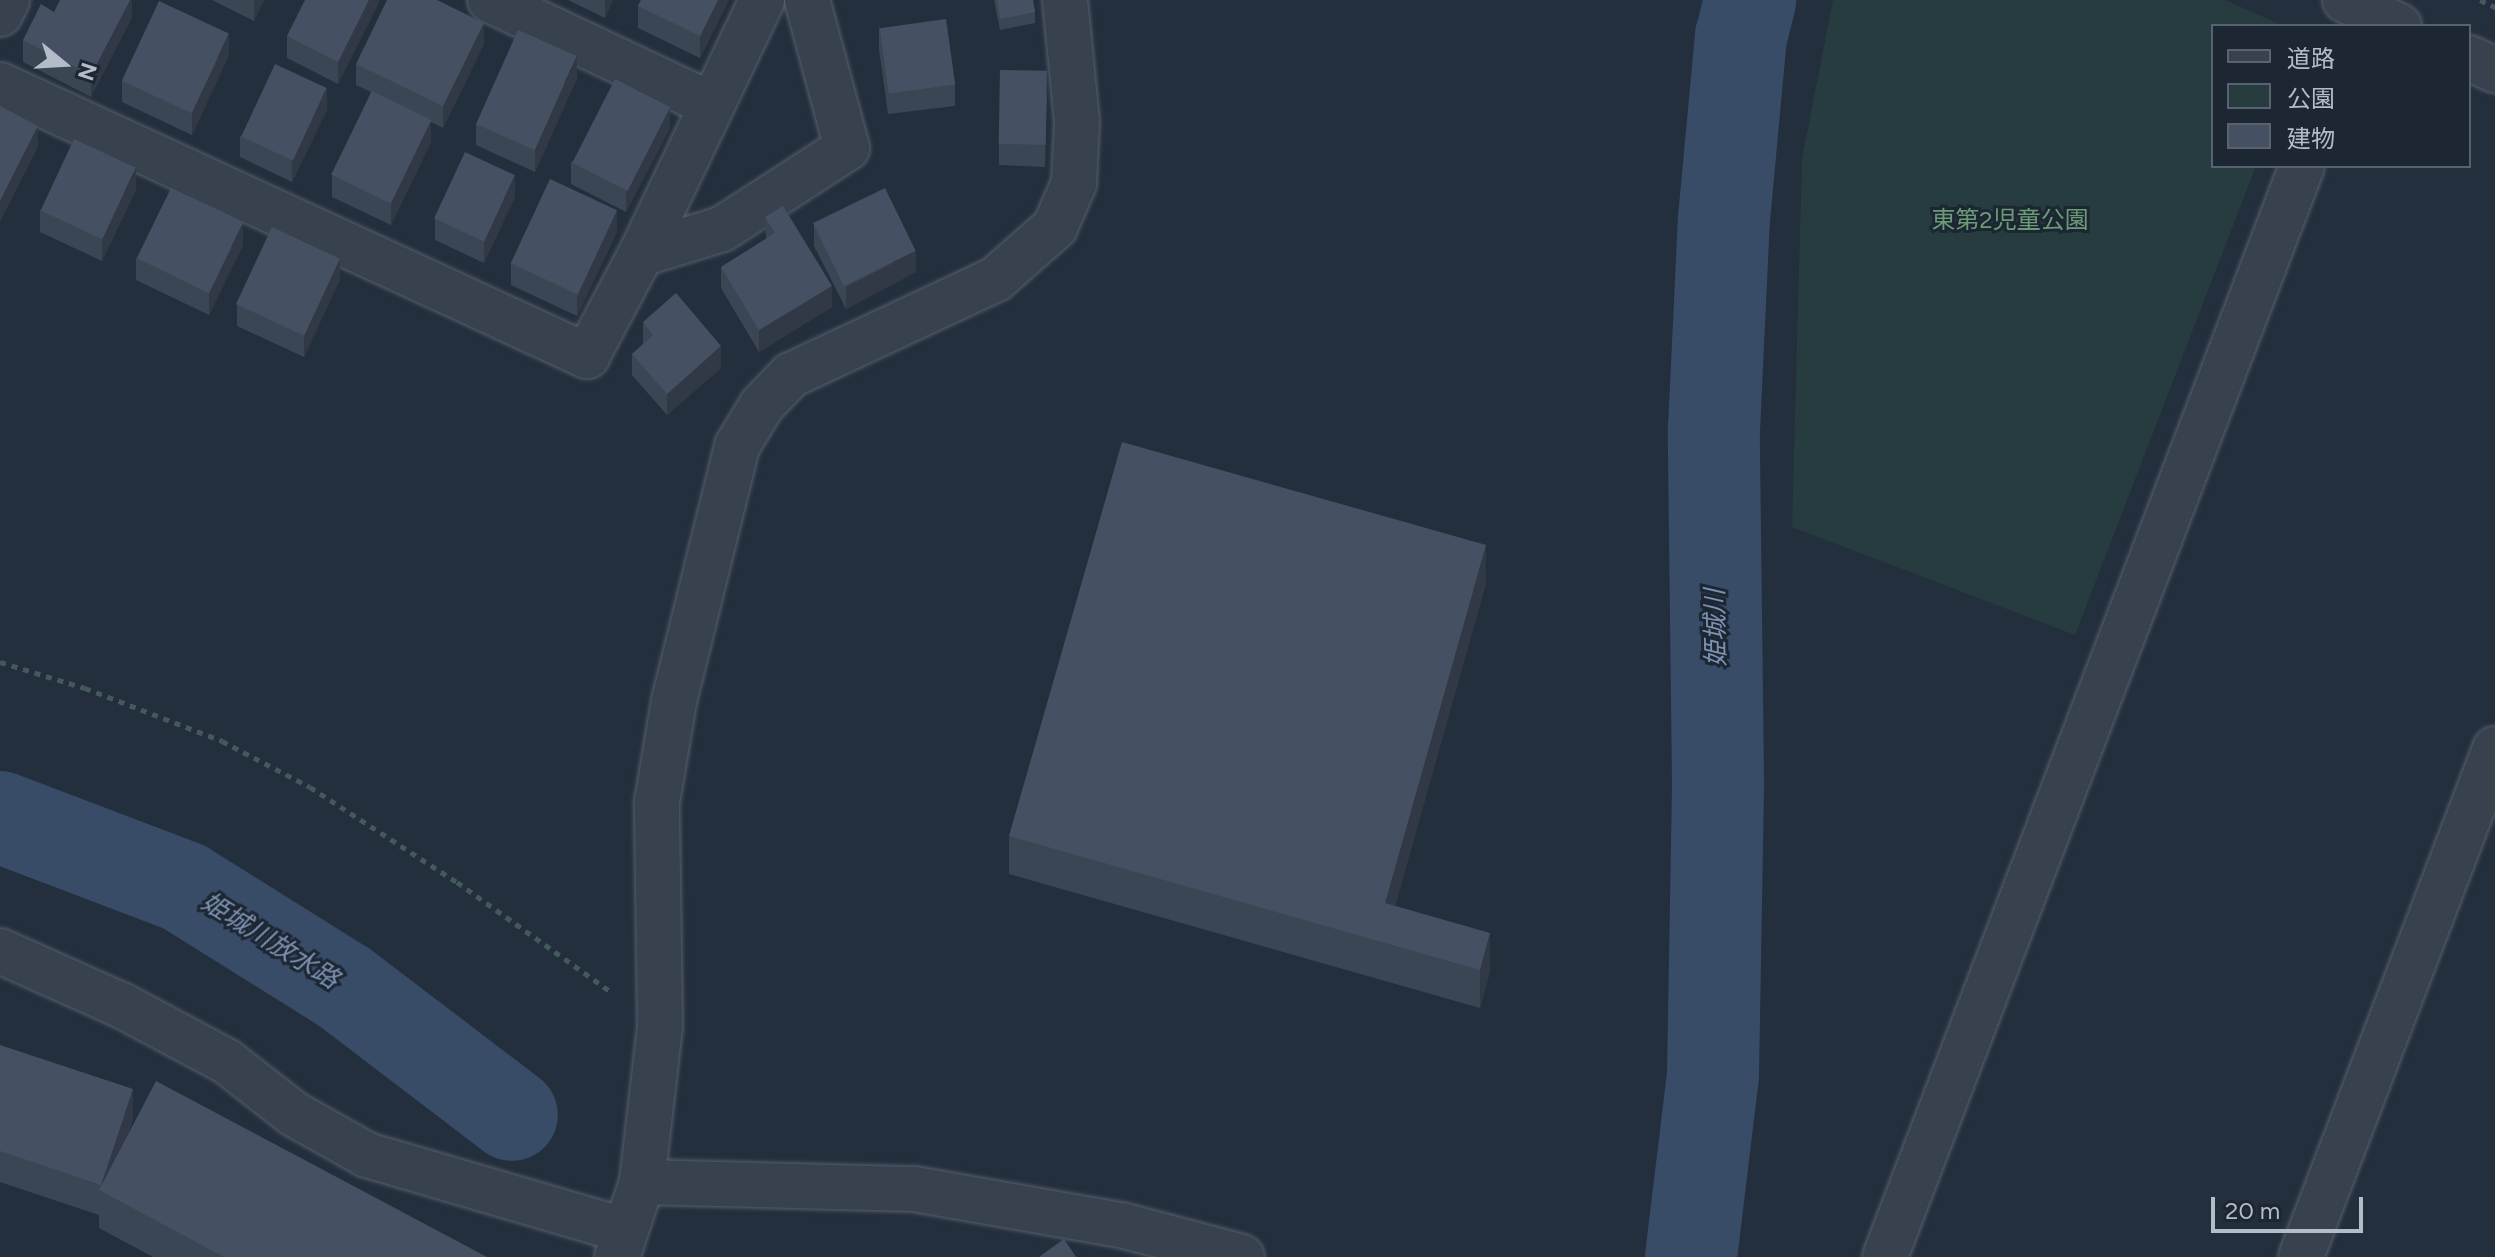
<!DOCTYPE html>
<meta charset="utf-8">
<style>
body{margin:0}
#map{position:relative;width:2495px;height:1257px;overflow:hidden;background:#242f3e;font-family:Figtree,"Noto Sans JP",sans-serif}
div>[style]{position:absolute}
.green>*{inset:0;background:#263c3f}
.river>*{height:92px;margin:-46px;padding:0 46px;transform-origin:46px;border-radius:46px;background:#394c67}
.path>*{height:5px;margin-top:-2.5px;transform-origin:0;background:repeating-linear-gradient(90deg,#44595c 0 6px,transparent 0 12px)}
.roads{filter:drop-shadow(0 0 2px #565f6c) drop-shadow(0 0 2px #565f6c)}
.minor>*{height:44px;margin:-22px;padding:0 22px;transform-origin:22px;border-radius:22px;background:#38414e}
.wall>*{inset:0;background:#3b4654}
.shaded-wall>*{inset:0;background:#303945}
.building>*{inset:0;background:#455162;transform-origin:0 0}
span{translate:-50% -50%;white-space:nowrap;text-align:center;line-height:1.15;-webkit-text-stroke:6px #1d2633;paint-order:stroke}
.park-label{font-size:24px;color:#6b9a76}
.water-label{font-size:26px;color:#7c92b1;font-style:italic}
.legend{position:absolute;left:2211px;top:24px;width:260px;height:144px;box-sizing:border-box;background:#1d2633;border:2px solid #59626f;margin:0;padding:10px 14px;list-style:none;font-size:24px;color:#b4bcc9}
.legend li{display:flex;align-items:center;gap:16px;height:40px}
.legend b{width:40px;border:2px solid #59626f}
.north{position:absolute;left:24px;top:24px;width:80px;height:80px;-webkit-text-stroke:6px #1d2633;paint-order:stroke;rotate:108deg;font-size:22px;font-weight:700;line-height:32px;text-align:center;color:#b4bcc9}
.north::after{content:'';display:block;margin:auto;width:28px;height:36px;background:#b4bcc9;clip-path:polygon(50% 0,100% 100%,50% 72%,0 100%)}
.scale{position:absolute;left:2211px;top:1197px;width:152px;height:36px;box-sizing:border-box;border:4px solid #b4bcc9;border-top:0;padding-left:10px;font-size:24px;line-height:28px;white-space:nowrap;color:#b4bcc9;-webkit-text-stroke:6px #1d2633;paint-order:stroke}
</style>
<div id="map">
<div class="green">
<i style="clip-path:polygon(1833px 0,2225px 0,2284px 26px,2213px 26px,2213px 166px,2256px 166px,2075px 635px,1792px 527px,1802px 159px)"></i>
</div>
<div class="river">
<i style="left:0;top:817px;width:197px;rotate:20.8deg"></i>
<i style="left:184px;top:887px;width:189px;rotate:32deg"></i>
<i style="left:344px;top:987px;width:211px;rotate:37.3deg"></i>
<i style="left:1691px;top:1257px;width:184px;rotate:-83.1deg"></i>
<i style="left:1713px;top:1074px;width:294px;rotate:-89deg"></i>
<i style="left:1718px;top:780px;width:351px;rotate:-90.7deg"></i>
<i style="left:1714px;top:429px;width:210px;rotate:-87.3deg"></i>
<i style="left:1724px;top:219px;width:183px;rotate:-84.7deg"></i>
<i style="left:1741px;top:37px;width:38px;rotate:-76deg"></i>
</div>
<div class="path">
<i style="left:2480px;top:0;width:17px;rotate:25deg"></i>
<i style="left:0;top:662px;width:89px;rotate:17deg"></i>
<i style="left:85px;top:688px;width:147px;rotate:21.1deg"></i>
<i style="left:222px;top:741px;width:99px;rotate:27.6deg"></i>
<i style="left:310px;top:787px;width:175px;rotate:32.9deg"></i>
<i style="left:457px;top:882px;width:188px;rotate:35.5deg"></i>
</div>
<div class="roads">
<div class="minor">
<i style="left:490px;top:0;width:243px;rotate:25.3deg"></i>
<i style="left:2345px;top:0;width:60px;rotate:25.7deg"></i>
<i style="left:0;top:14px;width:16px;rotate:-63deg"></i>
<i style="left:2469px;top:58px;width:29px;rotate:25deg"></i>
<i style="left:0;top:85px;width:647px;rotate:24.78deg"></i>
<i style="left:587px;top:356px;width:115px;rotate:-62.1deg"></i>
<i style="left:641px;top:254px;width:281px;rotate:-64.5deg"></i>
<i style="left:641px;top:254px;width:85px;rotate:-17.2deg"></i>
<i style="left:722px;top:229px;width:149px;rotate:-32.9deg"></i>
<i style="left:847px;top:148px;width:153px;rotate:-105.1deg"></i>
<i style="left:0;top:951px;width:133px;rotate:24.1deg"></i>
<i style="left:121px;top:1005px;width:119px;rotate:28.1deg"></i>
<i style="left:226px;top:1061px;width:86px;rotate:37.9deg"></i>
<i style="left:294px;top:1114px;width:84px;rotate:29.3deg"></i>
<i style="left:367px;top:1155px;width:268px;rotate:16.3deg"></i>
<i style="left:642px;top:1182px;width:272px;rotate:1.5deg"></i>
<i style="left:914px;top:1189px;width:210px;rotate:9.9deg"></i>
<i style="left:1121px;top:1225px;width:125px;rotate:14.8deg"></i>
<i style="left:617px;top:1257px;width:79px;rotate:-71.6deg"></i>
<i style="left:642px;top:1182px;width:157px;rotate:-83.4deg"></i>
<i style="left:660px;top:1026px;width:224px;rotate:-90.8deg"></i>
<i style="left:657px;top:802px;width:102px;rotate:-80.4deg"></i>
<i style="left:674px;top:701px;width:263px;rotate:-76.1deg"></i>
<i style="left:737px;top:446px;width:48px;rotate:-58.6deg"></i>
<i style="left:762px;top:405px;width:42px;rotate:-46deg"></i>
<i style="left:791px;top:375px;width:226px;rotate:-25.1deg"></i>
<i style="left:996px;top:279px;width:79px;rotate:-41.4deg"></i>
<i style="left:1055px;top:227px;width:48px;rotate:-66.6deg"></i>
<i style="left:1074px;top:183px;width:61px;rotate:-87.2deg"></i>
<i style="left:1077px;top:122px;width:123px;rotate:-95.6deg"></i>
<i style="left:1885px;top:1257px;width:1168px;rotate:-69.08deg"></i>
<i style="left:2301px;top:1257px;width:544px;rotate:-69.1deg"></i>
</div>
</div>
<div class="wall">
<i style="clip-path:polygon(132px 0,132px 17px,91px 97px,23px 62px,23px 40px)"></i>
<i style="clip-path:polygon(212px 0,264px 0,254px 21px)"></i>
<i style="clip-path:polygon(380px 0,338px 84px,287px 58px,287px 36px)"></i>
<i style="clip-path:polygon(568px 0,613px 0,605px 18px)"></i>
<i style="clip-path:polygon(641px 0,729px 0,700px 58px,638px 28px,638px 6px)"></i>
<i style="clip-path:polygon(994px 0,1033px 0,1035px 12px,1035px 23px,1000px 30px)"></i>
<i style="clip-path:polygon(879px 27px,955px 84px,955px 106px,888px 114px,879px 49px)"></i>
<i style="clip-path:polygon(484px 44px,443px 128px,431px 122px,431px 142px,391px 225px,332px 197px,332px 175px,371px 92px,356px 85px,356px 64px)"></i>
<i style="clip-path:polygon(229px 55px,192px 135px,122px 102px,122px 81px)"></i>
<i style="clip-path:polygon(577px 78px,535px 172px,476px 145px,476px 124px)"></i>
<i style="clip-path:polygon(1047px 92px,1045px 167px,999px 165px,999px 144px)"></i>
<i style="clip-path:polygon(327px 110px,292px 182px,240px 157px,240px 136px)"></i>
<i style="clip-path:polygon(670px 128px,626px 212px,571px 184px,571px 162px)"></i>
<i style="clip-path:polygon(136px 190px,102px 261px,40px 232px,40px 210px)"></i>
<i style="clip-path:polygon(515px 197px,484px 263px,435px 240px,435px 219px)"></i>
<i style="clip-path:polygon(765px 217px,832px 307px,759px 352px,721px 288px,721px 267px,766px 239px)"></i>
<i style="clip-path:polygon(814px 224px,916px 272px,846px 309px,814px 246px)"></i>
<i style="clip-path:polygon(617px 232px,577px 316px,511px 285px,511px 263px)"></i>
<i style="clip-path:polygon(243px 245px,209px 315px,136px 280px,136px 258px)"></i>
<i style="clip-path:polygon(340px 279px,304px 357px,237px 326px,237px 304px)"></i>
<i style="clip-path:polygon(643px 322px,721px 368px,667px 415px,632px 375px,632px 354px,643px 344px)"></i>
<i style="clip-path:polygon(1486px 583px,1395px 906px,1490px 971px,1480px 1008px,1009px 874px,1009px 836px)"></i>
<i style="clip-path:polygon(0 1045px,133px 1119px,128px 1135px,487px 1257px,153px 1257px,99px 1228px,99px 1215px,0 1182px)"></i>
</div>
<div class="shaded-wall">
<i style="clip-path:polygon(130px 0,132px 0,132px 17px,91px 97px,91px 75px)"></i>
<i style="clip-path:polygon(254px 0,264px 0,254px 21px)"></i>
<i style="clip-path:polygon(369px 0,380px 0,338px 84px,338px 62px)"></i>
<i style="clip-path:polygon(605px 0,613px 0,605px 18px)"></i>
<i style="clip-path:polygon(718px 0,729px 0,700px 58px,700px 36px)"></i>
<i style="clip-path:polygon(484px 23px,484px 44px,443px 128px,443px 106px)"></i>
<i style="clip-path:polygon(229px 34px,229px 55px,192px 135px,192px 113px)"></i>
<i style="clip-path:polygon(577px 56px,577px 78px,535px 172px,535px 150px)"></i>
<i style="clip-path:polygon(327px 88px,327px 110px,292px 182px,292px 160px)"></i>
<i style="clip-path:polygon(670px 107px,670px 128px,626px 212px,626px 191px)"></i>
<i style="clip-path:polygon(431px 120px,431px 142px,391px 225px,391px 204px)"></i>
<i style="clip-path:polygon(38px 126px,38px 147px,0 222px,0 201px)"></i>
<i style="clip-path:polygon(136px 168px,136px 190px,102px 261px,102px 239px)"></i>
<i style="clip-path:polygon(515px 175px,515px 197px,484px 263px,484px 242px)"></i>
<i style="clip-path:polygon(617px 210px,617px 232px,577px 316px,577px 295px)"></i>
<i style="clip-path:polygon(243px 223px,243px 245px,209px 315px,209px 294px)"></i>
<i style="clip-path:polygon(916px 251px,916px 272px,846px 309px,846px 287px)"></i>
<i style="clip-path:polygon(340px 258px,340px 279px,304px 357px,304px 336px)"></i>
<i style="clip-path:polygon(832px 286px,832px 307px,759px 352px,759px 330px)"></i>
<i style="clip-path:polygon(721px 346px,721px 368px,667px 415px,667px 394px)"></i>
<i style="clip-path:polygon(1486px 545px,1486px 583px,1385px 941px,1385px 903px)"></i>
<i style="clip-path:polygon(1490px 933px,1490px 971px,1480px 1008px,1480px 970px)"></i>
<i style="clip-path:polygon(133px 1089px,133px 1119px,108px 1195px,101px 1185px)"></i>
</div>
<div class="building">
<i style="clip-path:polygon(60px 0,130px 0,91px 75px,23px 40px,41px 4px,54px 12px)"></i>
<i style="clip-path:polygon(305px 0,369px 0,338px 62px,287px 36px)"></i>
<i style="clip-path:polygon(387px 0,437px 0,484px 23px,443px 106px,356px 64px)"></i>
<i style="clip-path:polygon(641px 0,718px 0,700px 36px,638px 6px)"></i>
<i style="clip-path:polygon(997px 0,1033px 0,1035px 12px,1000px 19px)"></i>
<i style="left:159px;top:1px;width:77px;height:88px;rotate:25deg"></i>
<i style="left:946px;top:19px;width:66px;height:67px;rotate:82deg"></i>
<i style="left:518px;top:30px;width:64px;height:103px;rotate:24deg"></i>
<i style="left:275px;top:64px;width:57px;height:80px;rotate:25deg"></i>
<i style="left:1000px;top:70px;width:47px;height:74px;rotate:1deg"></i>
<i style="left:615px;top:79px;width:62px;height:94px;rotate:27deg"></i>
<i style="left:372px;top:91px;width:66px;height:93px;rotate:26deg"></i>
<i style="clip-path:polygon(0 106px,38px 126px,0 201px)"></i>
<i style="left:74px;top:139px;width:68px;height:79px;rotate:25deg"></i>
<i style="left:465px;top:152px;width:55px;height:73px;rotate:25deg"></i>
<i style="left:550px;top:179px;width:74px;height:93px;rotate:25deg"></i>
<i style="left:171px;top:188px;width:80px;height:78px;rotate:26deg"></i>
<i style="left:885px;top:188px;width:70px;height:80px;rotate:64deg"></i>
<i style="clip-path:polygon(783px 206px,832px 286px,759px 330px,721px 267px,775px 233px,765px 217px)"></i>
<i style="left:272px;top:227px;width:75px;height:85px;rotate:25deg"></i>
<i style="clip-path:polygon(676px 293px,721px 346px,667px 394px,632px 354px,653px 335px,643px 322px)"></i>
<i style="clip-path:polygon(1122px 442px,1486px 545px,1385px 903px,1490px 933px,1480px 970px,1009px 836px)"></i>
<i style="clip-path:polygon(0 1045px,133px 1089px,101px 1185px,0 1151px)"></i>
<i style="clip-path:polygon(156px 1081px,487px 1257px,224px 1257px,99px 1190px)"></i>
<i style="clip-path:polygon(1064px 1239px,1076px 1257px,1039px 1257px)"></i>
</div>
<div class="park-label">
<span style="left:2010px;top:220px">東第2児童公園</span>
</div>
<div class="water-label">
<span style="left:1716px;top:628px;rotate:-91deg">姫城川</span>
<span style="left:270px;top:941px;rotate:32deg">姫城川放水路</span>
</div>
<ul class="legend">
<li><b style="height:10px;background:#38414e"></b>道路</li>
<li><b style="height:22px;background:#263c3f"></b>公園</li>
<li><b style="height:22px;background:#455162"></b>建物</li>
</ul>
<div class="north">N</div>
<div class="scale">20 m</div>
</div>
